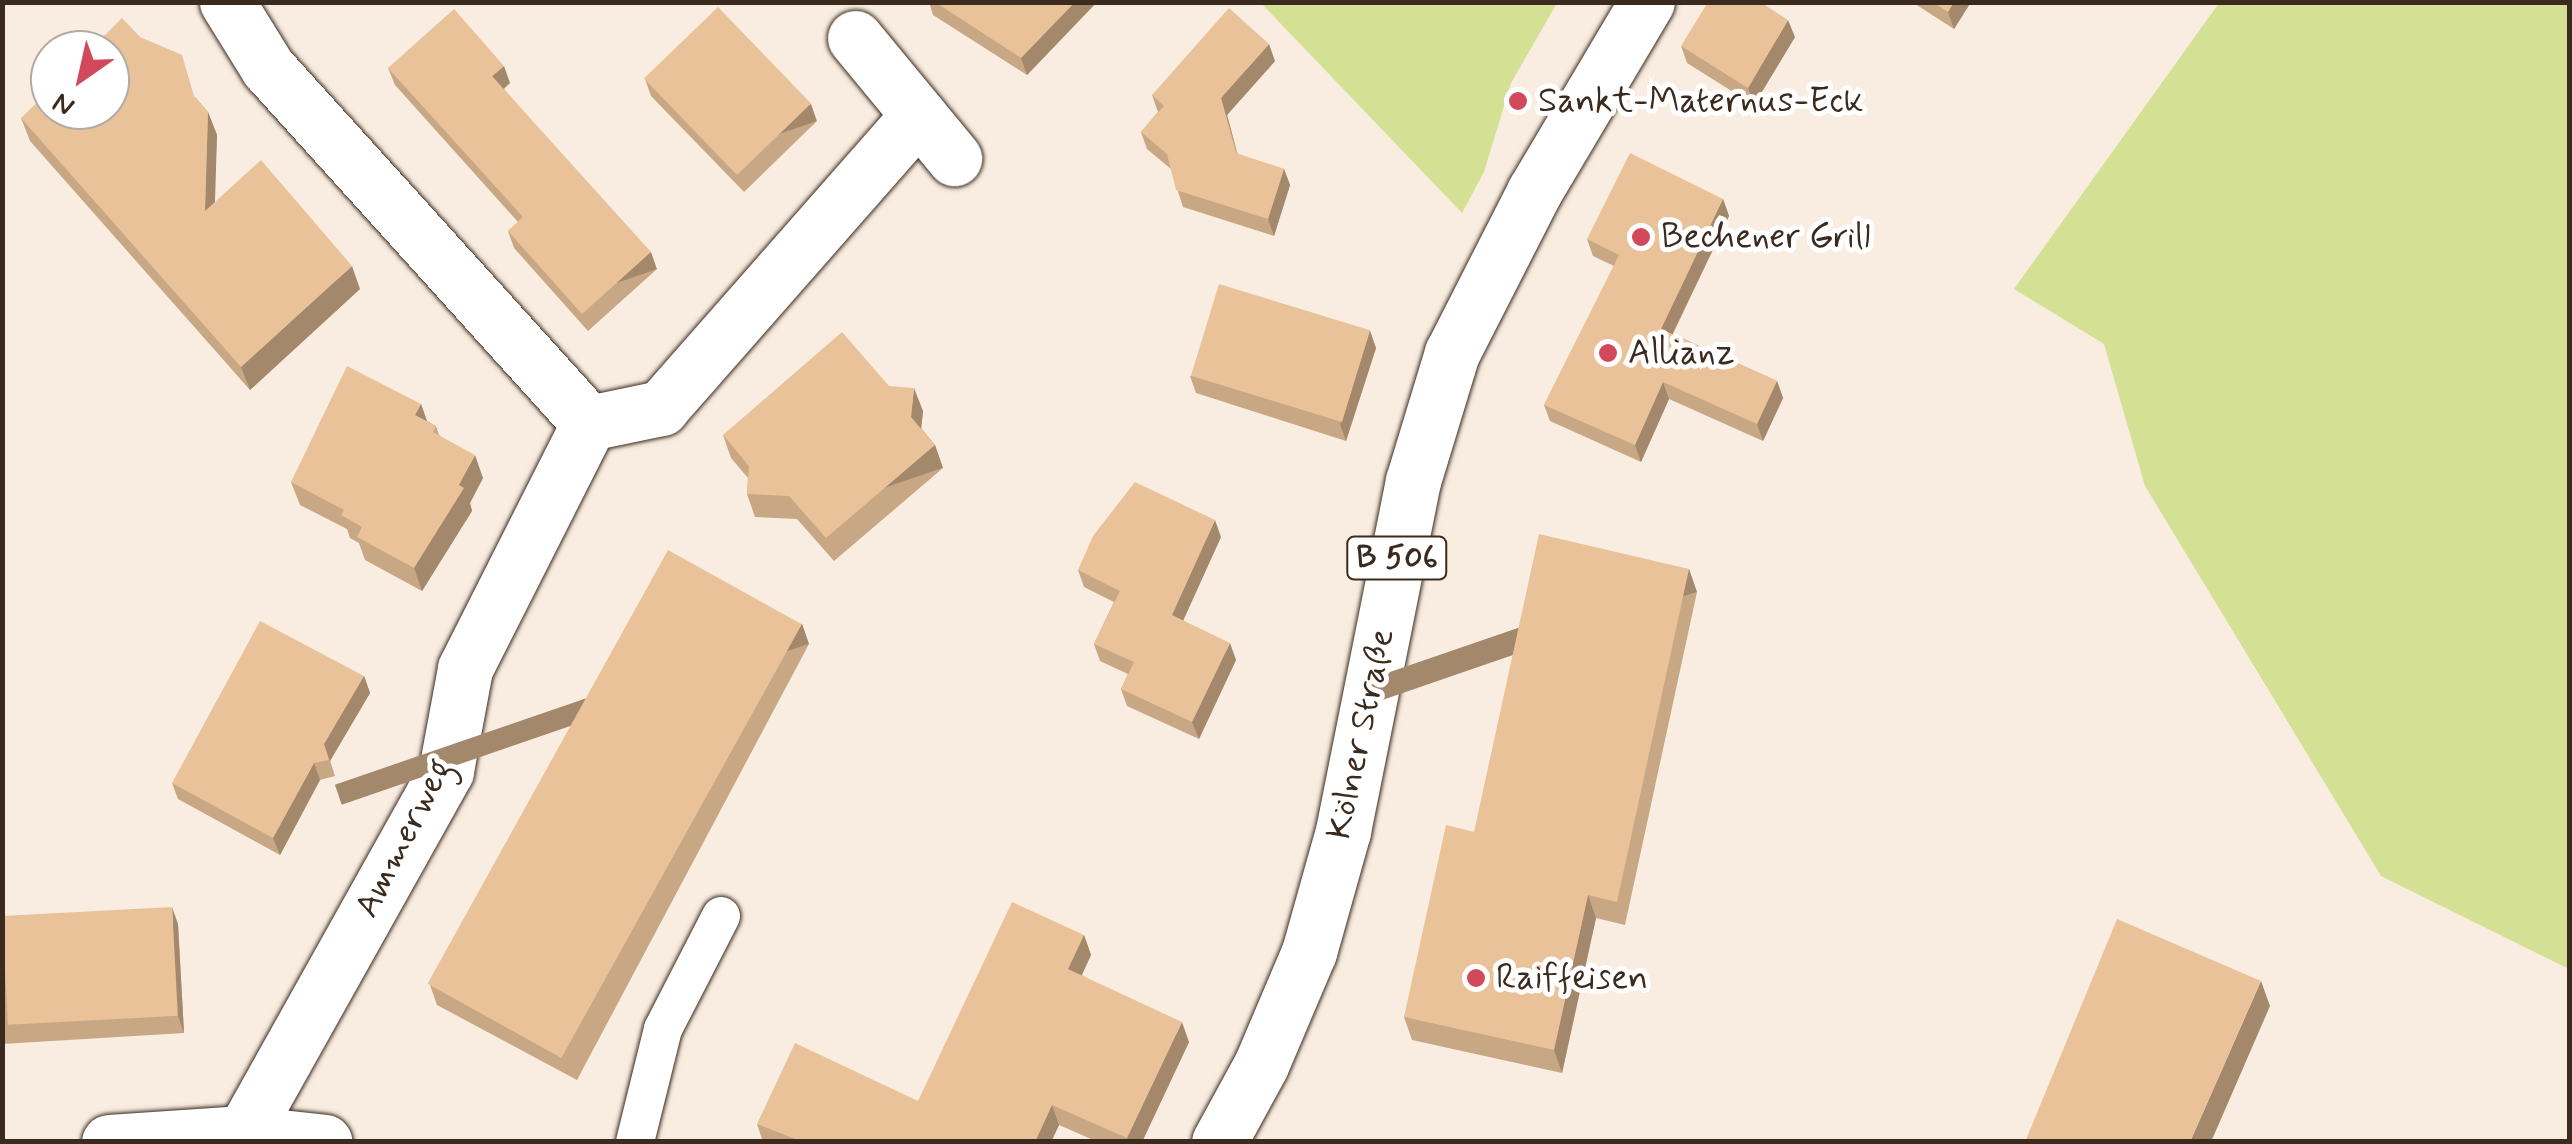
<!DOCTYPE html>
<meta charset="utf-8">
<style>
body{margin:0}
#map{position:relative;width:2572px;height:1144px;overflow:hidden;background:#f8ede0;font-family:Mynerve,sans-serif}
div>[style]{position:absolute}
.green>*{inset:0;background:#d4e195}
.roads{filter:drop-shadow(0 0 2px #3b2a1e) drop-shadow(0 0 2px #3b2a1e)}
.service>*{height:38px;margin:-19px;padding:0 19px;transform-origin:19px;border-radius:19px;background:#fff}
.minor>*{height:55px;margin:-27.5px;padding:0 27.5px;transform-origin:27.5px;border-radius:27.5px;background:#fff}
.primary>*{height:55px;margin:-27.5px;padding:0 27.5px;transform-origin:27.5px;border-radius:27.5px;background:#fff}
.wall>*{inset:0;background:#c8a784}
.shaded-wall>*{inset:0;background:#a3886b;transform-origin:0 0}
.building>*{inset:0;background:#e9c299;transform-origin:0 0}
.dots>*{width:28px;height:28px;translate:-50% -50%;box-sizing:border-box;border:5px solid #fff;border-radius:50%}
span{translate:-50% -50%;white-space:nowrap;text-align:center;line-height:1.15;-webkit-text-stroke:10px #fff;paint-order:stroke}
.shield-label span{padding:2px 8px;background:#fff;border:2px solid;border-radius:8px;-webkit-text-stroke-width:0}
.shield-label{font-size:32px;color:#3b2a1e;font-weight:700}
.poi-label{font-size:35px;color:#3b2a1e}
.left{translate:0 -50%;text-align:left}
.street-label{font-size:35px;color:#3b2a1e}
.frame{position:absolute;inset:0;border:5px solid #3b2a1e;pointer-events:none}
.north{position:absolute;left:30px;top:30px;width:100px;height:100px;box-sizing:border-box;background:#fff;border:2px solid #b1aaa5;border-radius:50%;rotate:214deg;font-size:28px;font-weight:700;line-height:40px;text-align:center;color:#3b2a1e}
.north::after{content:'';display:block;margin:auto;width:35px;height:45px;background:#d1495b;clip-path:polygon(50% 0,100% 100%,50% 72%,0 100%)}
</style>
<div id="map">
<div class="green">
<i style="clip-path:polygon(1261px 3px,1557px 3px,1511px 83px,1484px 172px,1462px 213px)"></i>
<i style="clip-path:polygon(2219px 3px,2569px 3px,2569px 969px,2381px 876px,2145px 486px,2104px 344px,2014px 289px)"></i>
</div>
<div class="roads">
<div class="service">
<i style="left:635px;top:1142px;width:116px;rotate:-76.1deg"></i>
<i style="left:663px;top:1029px;width:127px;rotate:-62.8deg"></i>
</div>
<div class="minor">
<i style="left:227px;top:2px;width:78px;rotate:58.2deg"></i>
<i style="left:268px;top:68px;width:479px;rotate:47.9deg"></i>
<i style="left:589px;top:423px;width:275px;rotate:116.8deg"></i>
<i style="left:465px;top:669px;width:104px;rotate:100.6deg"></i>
<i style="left:446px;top:771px;width:415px;rotate:119.2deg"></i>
<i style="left:855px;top:38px;width:156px;rotate:50.5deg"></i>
<i style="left:589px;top:423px;width:74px;rotate:-11.8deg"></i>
<i style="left:661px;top:408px;width:390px;rotate:-48.7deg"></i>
<i style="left:109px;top:1142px;width:135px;rotate:-3.8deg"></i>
<i style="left:244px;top:1133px;width:81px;rotate:6.3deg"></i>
</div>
<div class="primary">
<i style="left:1219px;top:1142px;width:88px;rotate:-61.4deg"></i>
<i style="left:1261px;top:1065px;width:123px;rotate:-67deg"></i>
<i style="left:1309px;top:952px;width:126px;rotate:-74.3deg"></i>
<i style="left:1343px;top:831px;width:357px;rotate:-78.7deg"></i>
<i style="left:1413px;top:481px;width:134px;rotate:-73.1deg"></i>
<i style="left:1452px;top:353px;width:181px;rotate:-63deg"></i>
<i style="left:1534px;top:192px;width:221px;rotate:-59.3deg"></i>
</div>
</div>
<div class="wall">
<i style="clip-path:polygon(929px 2px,1097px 2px,1027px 75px,933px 15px)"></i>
<i style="clip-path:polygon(1912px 2px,1971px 2px,1954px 29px)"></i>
<i style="clip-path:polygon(1795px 37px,1754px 105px,1687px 63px,1681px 46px)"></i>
<i style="clip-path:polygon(1275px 61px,1227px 115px,1237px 154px,1284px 169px,1290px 185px,1274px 236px,1183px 207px,1171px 169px,1147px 149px,1141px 132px,1158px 112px,1152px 95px)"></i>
<i style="clip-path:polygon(388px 68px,510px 83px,504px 89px,657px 269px,588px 331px,514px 248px,508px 231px,518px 222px,395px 85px)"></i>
<i style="clip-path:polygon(645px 79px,817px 121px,744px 192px,651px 96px)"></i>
<i style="clip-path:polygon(196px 98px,208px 112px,217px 135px,214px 203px,360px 289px,250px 390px,30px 141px,21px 118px)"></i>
<i style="clip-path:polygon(1723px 199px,1729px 216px,1673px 334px,1777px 381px,1783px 398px,1763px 441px,1669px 399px,1641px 462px,1550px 421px,1544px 405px,1614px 266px,1593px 256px,1587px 239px)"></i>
<i style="clip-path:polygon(1370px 331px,1376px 348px,1346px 441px,1196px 393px,1190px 376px)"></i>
<i style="clip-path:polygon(889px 386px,923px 411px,921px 428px,935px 445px,943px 468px,834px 561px,797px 519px,755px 517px,747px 494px,748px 478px,731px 458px,723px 435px)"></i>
<i style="clip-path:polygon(421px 404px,427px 421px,436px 426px,439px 435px,483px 478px,470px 503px,472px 511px,422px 591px,365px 560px,359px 543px,350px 538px,347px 529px,300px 505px,291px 482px)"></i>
<i style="clip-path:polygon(1221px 537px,1183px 620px,1236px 660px,1199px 739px,1127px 706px,1121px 689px,1128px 674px,1100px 661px,1094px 644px,1114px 602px,1084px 587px,1078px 570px)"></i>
<i style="clip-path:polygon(1689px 569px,1697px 592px,1625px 925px,1596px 918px,1562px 1073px,1412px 1040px,1404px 1017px,1474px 832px)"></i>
<i style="clip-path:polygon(802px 624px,809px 644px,577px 1080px,437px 1005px,430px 985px)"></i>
<i style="clip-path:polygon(364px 676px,370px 693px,330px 761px,335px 776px,320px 780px,280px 855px,178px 799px,172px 783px)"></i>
<i style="clip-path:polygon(2px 918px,178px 924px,184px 1033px,2px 1044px)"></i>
<i style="clip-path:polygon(1084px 935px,1091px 955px,1082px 975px,1189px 1042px,1142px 1142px,1098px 1142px,1059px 1125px,1051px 1142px,763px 1142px,757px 1124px,918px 1101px)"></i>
</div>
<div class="shaded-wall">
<i style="clip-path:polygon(1075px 2px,1097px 2px,1027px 75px,1021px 58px)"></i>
<i style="clip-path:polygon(1954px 2px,1971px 2px,1954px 29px,1948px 12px)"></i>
<i style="clip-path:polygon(1788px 20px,1795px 37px,1754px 105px,1748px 88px)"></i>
<i style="clip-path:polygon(1269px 44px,1275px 61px,1227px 115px,1242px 170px,1221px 98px)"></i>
<i style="clip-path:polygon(504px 66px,510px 83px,498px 93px,492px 76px)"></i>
<i style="left:811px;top:104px;width:18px;height:102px;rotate:71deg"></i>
<i style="clip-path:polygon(208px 112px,217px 135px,214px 234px,205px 211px)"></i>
<i style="clip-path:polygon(1284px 169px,1290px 185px,1274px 236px,1268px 219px)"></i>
<i style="clip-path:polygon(1723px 199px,1729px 216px,1667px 345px,1661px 329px)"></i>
<i style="left:651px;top:252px;width:18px;height:93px;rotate:71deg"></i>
<i style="clip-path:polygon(352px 266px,360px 289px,250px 390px,241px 367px)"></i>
<i style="clip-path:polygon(1370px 331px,1376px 348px,1346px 441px,1340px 424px)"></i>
<i style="clip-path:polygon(1777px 381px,1783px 398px,1763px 441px,1757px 424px)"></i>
<i style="clip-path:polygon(1663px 382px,1669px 399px,1641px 462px,1635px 445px)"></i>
<i style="clip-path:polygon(914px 388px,923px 411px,920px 440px,911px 417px)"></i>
<i style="clip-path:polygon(421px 404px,429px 427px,415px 415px)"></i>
<i style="left:935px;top:445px;width:24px;height:143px;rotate:71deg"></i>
<i style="clip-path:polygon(475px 455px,483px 478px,470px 503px,472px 511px,422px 591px,414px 568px)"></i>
<i style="clip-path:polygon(1215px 520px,1221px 537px,1178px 632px,1172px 615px)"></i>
<i style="left:1689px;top:569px;width:24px;height:341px;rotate:71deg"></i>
<i style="left:802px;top:624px;width:21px;height:494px;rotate:71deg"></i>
<i style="clip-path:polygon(1230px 643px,1236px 660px,1199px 739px,1192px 722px)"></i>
<i style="clip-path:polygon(364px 676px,370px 693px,330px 761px,335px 776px,324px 744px)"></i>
<i style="clip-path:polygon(314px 763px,320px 780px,280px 855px,273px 838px)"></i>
<i style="clip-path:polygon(1588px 895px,1596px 918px,1562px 1073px,1554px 1050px)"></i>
<i style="clip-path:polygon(172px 907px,178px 924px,184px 1033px,178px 1016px)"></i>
<i style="clip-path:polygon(1084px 935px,1091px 955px,1075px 989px,1068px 969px)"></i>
<i style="clip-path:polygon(2261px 981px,2270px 1006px,2211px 1142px,2190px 1142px)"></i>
<i style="clip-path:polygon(1182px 1022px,1189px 1042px,1142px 1142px,1129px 1142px,1127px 1138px)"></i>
<i style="clip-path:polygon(1052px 1105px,1059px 1125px,1051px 1142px,1035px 1142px)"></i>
</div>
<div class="building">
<i style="clip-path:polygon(935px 2px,1075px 2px,1021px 58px)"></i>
<i style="clip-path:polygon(1708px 2px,1760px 2px,1788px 20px,1748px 88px,1681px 46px)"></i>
<i style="clip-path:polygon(1933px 2px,1954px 2px,1948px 12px)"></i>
<i style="left:718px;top:7px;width:134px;height:103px;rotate:46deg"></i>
<i style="clip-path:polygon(1229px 8px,1269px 44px,1221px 98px,1236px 153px,1284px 169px,1268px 219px,1176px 190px,1167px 154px,1141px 132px,1164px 106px,1152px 95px)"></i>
<i style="clip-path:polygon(454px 9px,504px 66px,492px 76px,651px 252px,582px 314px,508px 231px,523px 217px,388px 68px)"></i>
<i style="clip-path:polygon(122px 18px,140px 37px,182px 55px,194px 96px,208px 112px,205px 211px,261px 160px,352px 266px,241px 367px,21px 118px,50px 90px,50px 110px,110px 110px,110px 50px,90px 50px)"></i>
<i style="clip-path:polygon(1630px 153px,1723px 199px,1661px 329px,1777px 381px,1757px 424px,1663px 382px,1635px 445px,1544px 405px,1619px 255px,1587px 239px)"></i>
<i style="left:1219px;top:284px;width:158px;height:96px;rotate:17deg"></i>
<i style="clip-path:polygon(842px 332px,889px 386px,914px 388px,911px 417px,935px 445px,826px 538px,789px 496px,747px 494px,749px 466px,723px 435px)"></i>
<i style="clip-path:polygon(347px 366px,421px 404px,415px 415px,436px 426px,433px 432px,475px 455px,459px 485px,464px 488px,414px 568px,357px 537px,362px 527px,341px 515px,344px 510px,291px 482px)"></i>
<i style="clip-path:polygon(1135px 482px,1215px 520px,1172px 615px,1230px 643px,1192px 722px,1121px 689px,1134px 662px,1094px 644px,1120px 591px,1078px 570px,1093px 536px)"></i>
<i style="clip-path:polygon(1539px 534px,1689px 569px,1617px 902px,1588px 895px,1554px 1050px,1404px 1017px,1446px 825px,1474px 832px)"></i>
<i style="left:668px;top:550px;width:153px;height:496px;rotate:29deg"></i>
<i style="clip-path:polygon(260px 621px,364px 676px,324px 744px,329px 760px,314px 763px,273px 838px,172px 783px)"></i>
<i style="clip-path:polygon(1012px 902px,1084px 935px,1068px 969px,1182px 1022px,1127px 1138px,1052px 1105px,1035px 1142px,803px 1142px,757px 1124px,795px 1043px,918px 1101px)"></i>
<i style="left:172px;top:907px;width:109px;height:170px;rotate:87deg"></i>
<i style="clip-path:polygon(2117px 919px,2261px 981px,2190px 1142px,2025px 1142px)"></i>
</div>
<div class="dots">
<i style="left:1518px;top:101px;background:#d1495b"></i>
<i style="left:1641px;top:237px;background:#d1495b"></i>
<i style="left:1608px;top:353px;background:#d1495b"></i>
<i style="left:1476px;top:978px;background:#d1495b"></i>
</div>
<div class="shield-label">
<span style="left:1397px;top:558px">B 506</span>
</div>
<div class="poi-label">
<span class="left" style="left:1538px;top:101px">Sankt-Maternus-Eck</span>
<span class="left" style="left:1661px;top:237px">Bechener Grill</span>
<span class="left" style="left:1628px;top:353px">Allianz</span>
<span class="left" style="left:1496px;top:978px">Raiffeisen</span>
</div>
<div class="street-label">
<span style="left:1361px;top:734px;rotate:-78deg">Kölner Straße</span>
<span style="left:404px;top:838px;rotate:-63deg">Ammerweg</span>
</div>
<div class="frame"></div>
<div class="north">N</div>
</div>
